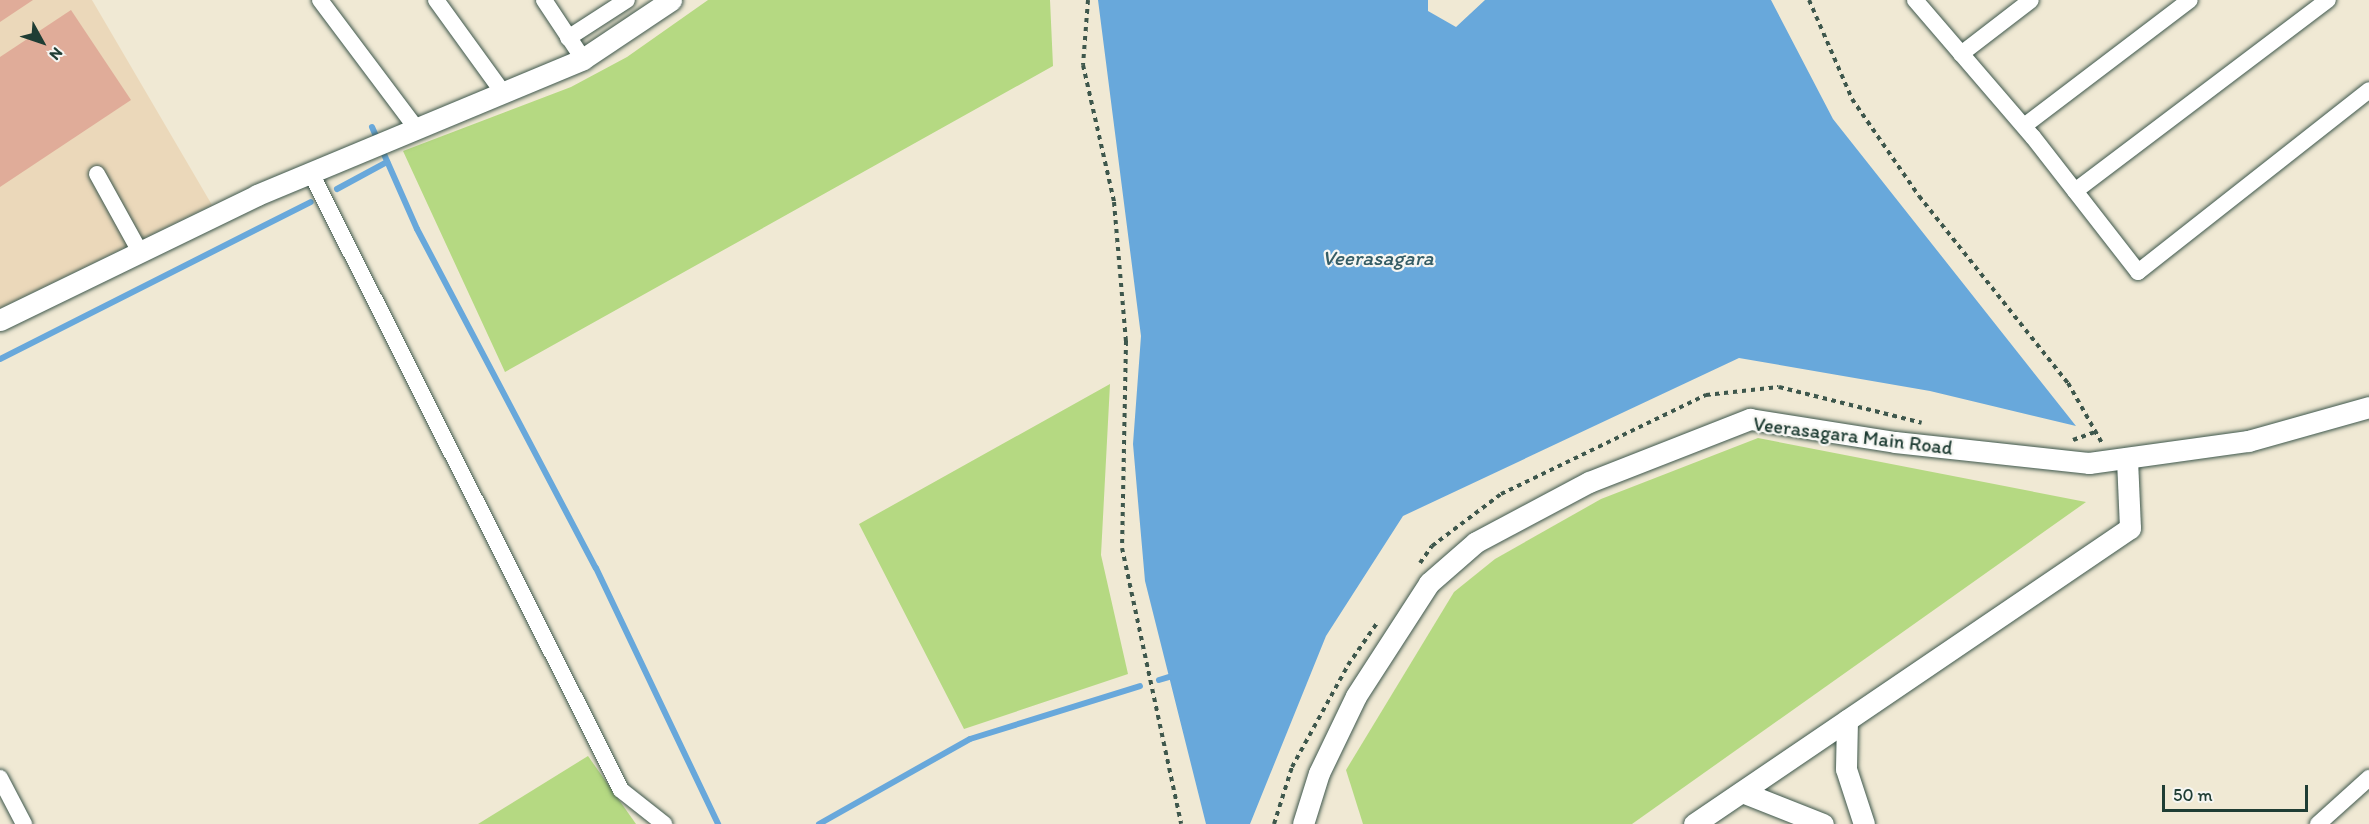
<!DOCTYPE html>
<style>
body{margin:0}
#map{position:relative;width:2369px;height:824px;overflow:hidden;background:#f0e9d4;font-family:Itim,sans-serif}
div>[style]{position:absolute}
.built>*{inset:0;background:#ebd8ba}
.green>*{inset:0;background:#b5d982}
.water>*{inset:0;background:#68a8db}
.stream>*{height:6px;margin:-3px;padding:0 3px;transform-origin:3px;border-radius:3px;background:#68a8db}
.building>*{inset:0;background:#e0ac99}
.path>*{height:4px;margin-top:-2px;transform-origin:0;background:repeating-linear-gradient(90deg,#3e574c 0 4.5px,transparent 0 9px)}
.roads{filter:drop-shadow(0 0 2px #3e574c) drop-shadow(0 0 2px #3e574c)}
.minor>*{height:16px;margin:-8px;padding:0 8px;transform-origin:8px;border-radius:8px;background:#fff}
.tertiary>*{height:21px;margin:-10.5px;padding:0 10.5px;transform-origin:10.5px;border-radius:10.5px;background:#fff}
span{translate:-50% -50%;white-space:nowrap;text-align:center;line-height:1.15;-webkit-text-stroke:4.5px #f6f6f2;paint-order:stroke}
.street-label{font-size:20px;color:#1f3d34}
.water-label{font-size:21px;color:#355d66;font-style:italic}
.north{position:absolute;left:12px;top:12px;width:60px;height:60px;-webkit-text-stroke:4px #f6f6f2;paint-order:stroke;rotate:130deg;font-size:16px;font-weight:700;line-height:24px;text-align:center;color:#1f3d34}
.north::after{content:'';display:block;margin:auto;width:21px;height:27px;background:#1f3d34;clip-path:polygon(50% 0,100% 100%,50% 72%,0 100%)}
.scale{position:absolute;left:2162px;top:785px;width:146px;height:27px;box-sizing:border-box;border:3px solid #1f3d34;border-top:0;padding-left:8px;font-size:18px;line-height:21px;white-space:nowrap;color:#1f3d34;-webkit-text-stroke:4px #f6f6f2;paint-order:stroke}
</style>
<div id="map">
<div class="built">
<i style="clip-path:polygon(0 0,92px 0,212px 205px,0 308px)"></i>
</div>
<div class="green">
<i style="clip-path:polygon(708px 0,1050px 0,1053px 66px,505px 372px,403px 151px,571px 87px,627px 57px)"></i>
<i style="clip-path:polygon(1110px 384px,1101px 555px,1128px 674px,964px 729px,859px 524px)"></i>
<i style="clip-path:polygon(1758px 438px,2086px 502px,1632px 824px,1363px 824px,1346px 770px,1454px 592px,1495px 559px,1601px 499px)"></i>
<i style="clip-path:polygon(588px 756px,636px 824px,478px 824px)"></i>
</div>
<div class="water">
<i style="clip-path:polygon(1098px 0,1428px 0,1428px 11px,1456px 27px,1485px 0,1771px 0,1833px 119px,2076px 426px,1930px 391px,1739px 358px,1403px 516px,1326px 636px,1250px 824px,1206px 824px,1145px 581px,1133px 444px,1141px 336px)"></i>
</div>
<div class="stream">
<i style="left:372px;top:127px;width:111px;rotate:66.2deg"></i>
<i style="left:417px;top:229px;width:383px;rotate:62.2deg"></i>
<i style="left:596px;top:568px;width:284px;rotate:64.5deg"></i>
<i style="left:337px;top:189px;width:57px;rotate:-28.4deg"></i>
<i style="left:0;top:359px;width:348px;rotate:-26.8deg"></i>
<i style="left:1159px;top:680px;width:10px;rotate:-17deg"></i>
<i style="left:819px;top:824px;width:173px;rotate:-29.4deg"></i>
<i style="left:970px;top:739px;width:178px;rotate:-17.3deg"></i>
</div>
<div class="building">
<i style="clip-path:polygon(0 0,33px 0,0 22px)"></i>
<i style="clip-path:polygon(71px 10px,131px 100px,0 187px,0 57px)"></i>
</div>
<div class="path">
<i style="left:1088px;top:0;width:65px;rotate:94.4deg"></i>
<i style="left:1083px;top:65px;width:140px;rotate:77.2deg"></i>
<i style="left:1114px;top:202px;width:140px;rotate:85.1deg"></i>
<i style="left:1126px;top:341px;width:207px;rotate:91.1deg"></i>
<i style="left:1122px;top:548px;width:282px;rotate:77.9deg"></i>
<i style="left:1809px;top:0;width:108px;rotate:66.5deg"></i>
<i style="left:1852px;top:99px;width:118px;rotate:55.4deg"></i>
<i style="left:1919px;top:196px;width:239px;rotate:51.5deg"></i>
<i style="left:2068px;top:383px;width:69px;rotate:60.5deg"></i>
<i style="left:2073px;top:440px;width:23px;rotate:-20deg"></i>
<i style="left:1420px;top:563px;width:21px;rotate:-55deg"></i>
<i style="left:1432px;top:546px;width:86px;rotate:-37deg"></i>
<i style="left:1501px;top:494px;width:228px;rotate:-25.8deg"></i>
<i style="left:1706px;top:395px;width:73px;rotate:-6.3deg"></i>
<i style="left:1779px;top:387px;width:147px;rotate:14.1deg"></i>
<i style="left:1274px;top:824px;width:60px;rotate:-72.5deg"></i>
<i style="left:1292px;top:767px;width:116px;rotate:-61.2deg"></i>
<i style="left:1348px;top:665px;width:51px;rotate:-55.4deg"></i>
</div>
<div class="roads">
<div class="minor">
<i style="left:320px;top:0;width:161px;rotate:53.1deg"></i>
<i style="left:436px;top:0;width:116px;rotate:54.1deg"></i>
<i style="left:544px;top:0;width:71px;rotate:56.5deg"></i>
<i style="left:1915px;top:0;width:181px;rotate:49.3deg"></i>
<i style="left:2033px;top:137px;width:171px;rotate:52.1deg"></i>
<i style="left:2138px;top:272px;width:294px;rotate:-38.2deg"></i>
<i style="left:568px;top:38px;width:70px;rotate:-32.8deg"></i>
<i style="left:1961px;top:54px;width:88px;rotate:-37.6deg"></i>
<i style="left:2024px;top:126px;width:208px;rotate:-37.2deg"></i>
<i style="left:311px;top:173px;width:690px;rotate:63.32deg"></i>
<i style="left:621px;top:790px;width:55px;rotate:38.3deg"></i>
<i style="left:97px;top:174px;width:89px;rotate:61.1deg"></i>
<i style="left:2075px;top:191px;width:317px;rotate:-37.1deg"></i>
<i style="left:0;top:778px;width:52px;rotate:62.4deg"></i>
<i style="left:2318px;top:824px;width:69px;rotate:-42deg"></i>
</div>
<div class="tertiary">
<i style="left:0;top:320px;width:286px;rotate:-25.9deg"></i>
<i style="left:257px;top:195px;width:353px;rotate:-22.6deg"></i>
<i style="left:583px;top:59px;width:106px;rotate:-33.8deg"></i>
<i style="left:1847px;top:720px;width:49px;rotate:91.2deg"></i>
<i style="left:1846px;top:769px;width:58px;rotate:71.9deg"></i>
<i style="left:1742px;top:792px;width:87px;rotate:21.6deg"></i>
<i style="left:1303px;top:824px;width:53px;rotate:-72.6deg"></i>
<i style="left:1319px;top:773px;width:85px;rotate:-64.3deg"></i>
<i style="left:1356px;top:696px;width:135px;rotate:-57.1deg"></i>
<i style="left:1429px;top:583px;width:62px;rotate:-41.1deg"></i>
<i style="left:1476px;top:542px;width:128px;rotate:-28deg"></i>
<i style="left:1589px;top:482px;width:173px;rotate:-21.4deg"></i>
<i style="left:1750px;top:419px;width:147px;rotate:9deg"></i>
<i style="left:1895px;top:442px;width:195px;rotate:6.2deg"></i>
<i style="left:2089px;top:463px;width:161px;rotate:-7.9deg"></i>
<i style="left:2248px;top:441px;width:126px;rotate:-15.7deg"></i>
<i style="left:1694px;top:824px;width:527px;rotate:-34.17deg"></i>
<i style="left:2130px;top:528px;width:70px;rotate:-92.5deg"></i>
</div>
</div>
<div class="street-label">
<span style="left:1853px;top:436px;rotate:7deg">Veerasagara Main Road</span>
</div>
<div class="water-label">
<span style="left:1378px;top:258px">Veerasagara</span>
</div>
<div class="north">N</div>
<div class="scale">50 m</div>
</div>
